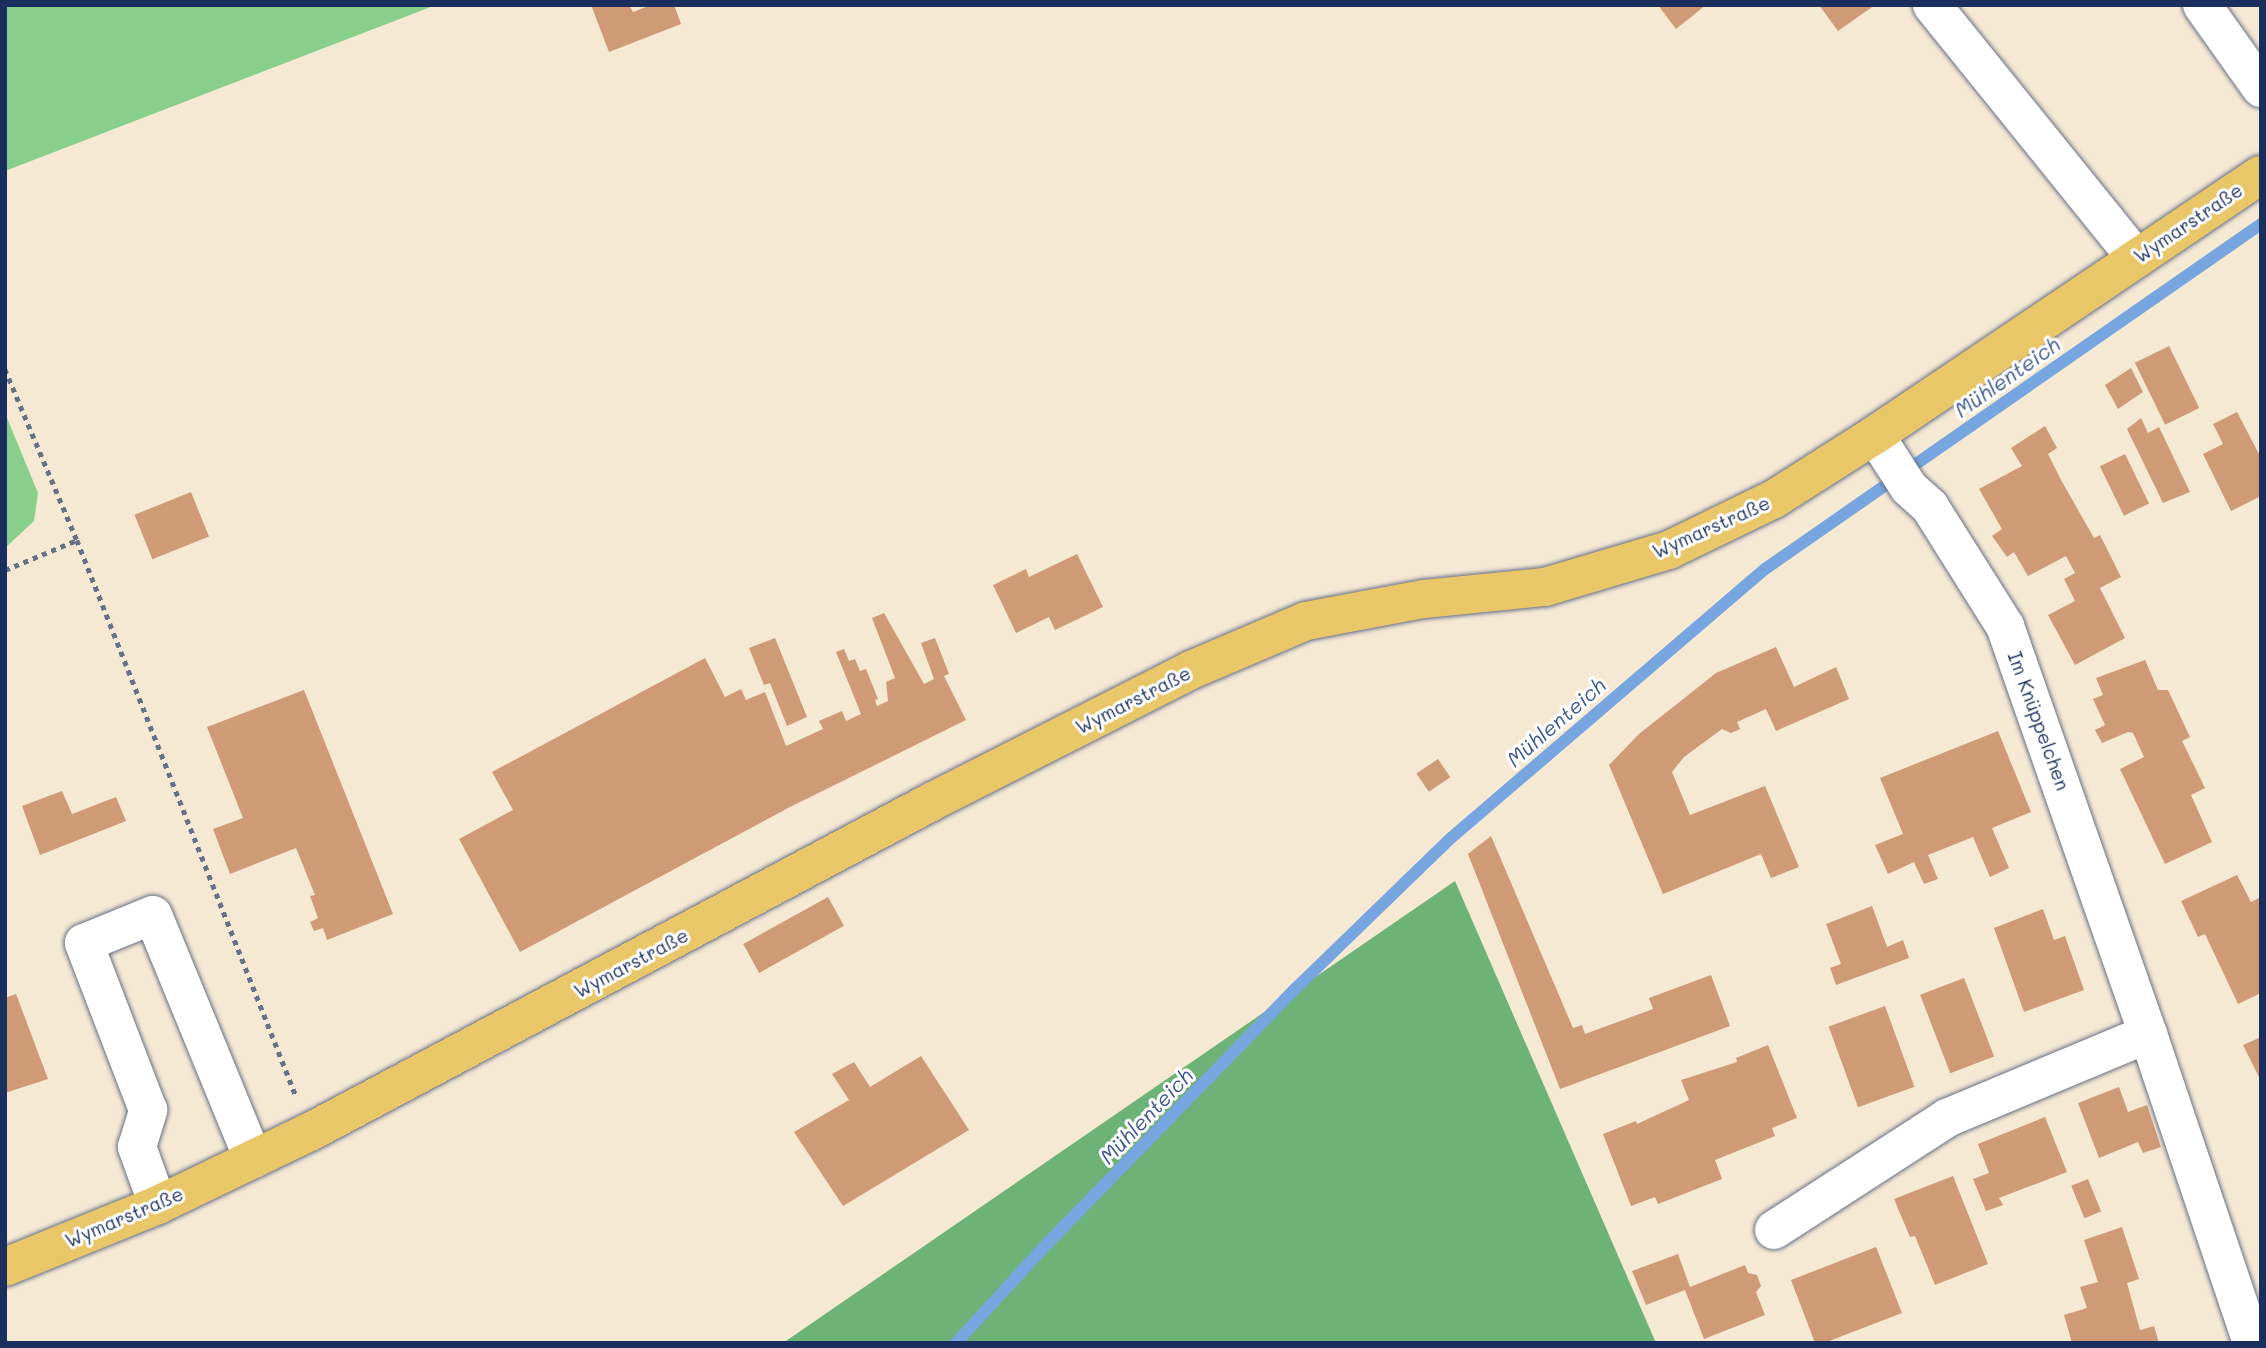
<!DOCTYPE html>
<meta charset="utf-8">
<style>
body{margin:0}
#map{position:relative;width:2266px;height:1348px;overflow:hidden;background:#f6e9d4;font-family:Mali,sans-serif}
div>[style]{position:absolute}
.green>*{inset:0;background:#87cf8a}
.forest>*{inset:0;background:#6db276}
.stream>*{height:12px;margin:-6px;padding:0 6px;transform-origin:6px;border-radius:6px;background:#77a5e0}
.building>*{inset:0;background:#cf9a76;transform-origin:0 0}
.path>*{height:4.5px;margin-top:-2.25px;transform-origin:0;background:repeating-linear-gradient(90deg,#687087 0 5px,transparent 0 10px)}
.roads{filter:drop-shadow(0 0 2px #687087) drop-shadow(0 0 2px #687087)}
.minor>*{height:38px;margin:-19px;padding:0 19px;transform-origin:19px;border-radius:19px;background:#fff}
.major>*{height:38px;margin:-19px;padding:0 19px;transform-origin:19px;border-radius:19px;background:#e9c769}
span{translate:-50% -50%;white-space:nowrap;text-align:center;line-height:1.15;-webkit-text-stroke:6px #fff;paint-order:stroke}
.street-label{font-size:19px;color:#1b2f5e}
.water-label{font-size:21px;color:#3b588c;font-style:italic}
.frame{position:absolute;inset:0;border:7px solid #1b2f5e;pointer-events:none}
</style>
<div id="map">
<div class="green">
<i style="clip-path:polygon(5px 5px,436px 5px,5px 171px)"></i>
<i style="clip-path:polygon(5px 413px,38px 493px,34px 521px,5px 548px)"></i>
</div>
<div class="forest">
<i style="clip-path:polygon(1455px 881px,1656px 1343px,783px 1343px)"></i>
</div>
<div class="stream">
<i style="left:956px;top:1343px;width:130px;rotate:-47.5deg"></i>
<i style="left:1044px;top:1247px;width:360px;rotate:-45.8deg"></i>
<i style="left:1295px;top:989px;width:217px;rotate:-44.1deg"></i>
<i style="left:1451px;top:838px;width:413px;rotate:-40.6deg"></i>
<i style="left:1765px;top:569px;width:604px;rotate:-34.82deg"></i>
</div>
<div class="building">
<i style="clip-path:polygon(591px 5px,629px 5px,633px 12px,651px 5px,674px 5px,681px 24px,609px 52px)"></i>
<i style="clip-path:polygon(1658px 5px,1706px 5px,1676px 29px)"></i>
<i style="clip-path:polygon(1819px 5px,1875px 5px,1838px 31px)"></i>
<i style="left:2169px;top:346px;width:69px;height:38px;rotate:64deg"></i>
<i style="clip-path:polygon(2131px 368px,2143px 392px,2118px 409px,2105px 385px)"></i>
<i style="clip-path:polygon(2237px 412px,2261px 458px,2261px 496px,2231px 511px,2203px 454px,2223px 444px,2213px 424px)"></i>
<i style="clip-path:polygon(2141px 418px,2148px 433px,2159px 427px,2190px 492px,2163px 503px,2127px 429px)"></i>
<i style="clip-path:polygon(2045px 426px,2057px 448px,2048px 454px,2061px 480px,2094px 538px,2100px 535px,2121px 577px,2100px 588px,2125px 638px,2075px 665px,2048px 615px,2075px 601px,2064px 579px,2075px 573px,2066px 556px,2028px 576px,2014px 552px,2007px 557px,1992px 536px,2002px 529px,1979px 489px,2022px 466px,2011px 448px)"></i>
<i style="left:2125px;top:454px;width:55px;height:28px;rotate:64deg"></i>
<i style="left:191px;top:492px;width:48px;height:61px;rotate:68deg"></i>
<i style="clip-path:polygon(1077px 554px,1103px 607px,1055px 630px,1049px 617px,1016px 633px,993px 585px,1026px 569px,1029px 577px)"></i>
<i style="clip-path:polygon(884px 613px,924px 684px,934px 679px,921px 643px,935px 638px,949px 674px,944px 676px,966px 720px,788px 808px,520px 952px,459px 839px,513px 810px,492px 772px,705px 658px,725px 697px,741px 689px,746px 700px,765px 692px,786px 746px,823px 729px,819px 721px,842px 711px,846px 721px,861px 714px,836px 652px,844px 649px,849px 661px,855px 659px,860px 671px,866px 669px,878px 699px,875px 700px,877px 706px,888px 701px,886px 682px,895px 678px,872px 618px)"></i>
<i style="clip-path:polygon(775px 638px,807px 717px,787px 726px,770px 683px,764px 685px,749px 648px)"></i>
<i style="clip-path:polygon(1776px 647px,1794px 687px,1836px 667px,1849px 699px,1776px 731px,1766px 709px,1737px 722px,1740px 729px,1731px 733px,1722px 729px,1684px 757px,1672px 772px,1690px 815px,1765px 786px,1799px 867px,1771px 878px,1761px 854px,1663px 894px,1609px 765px,1639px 734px,1716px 673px)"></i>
<i style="clip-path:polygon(2145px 660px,2158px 690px,2168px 690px,2190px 737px,2182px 741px,2205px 788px,2191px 795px,2212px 842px,2165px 864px,2120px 769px,2144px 757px,2133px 733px,2128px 732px,2102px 743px,2095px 730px,2105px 725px,2093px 699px,2103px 695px,2096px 678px)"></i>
<i style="clip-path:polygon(304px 690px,393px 914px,327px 940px,323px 928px,314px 931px,310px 922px,318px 918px,310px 896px,315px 895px,296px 848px,230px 874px,213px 829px,243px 818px,207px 727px)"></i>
<i style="clip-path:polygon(1998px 731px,2031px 812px,1992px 828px,2009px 868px,1990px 877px,1973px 837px,1928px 855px,1938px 879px,1924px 884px,1914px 862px,1888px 874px,1875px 845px,1903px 834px,1880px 778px)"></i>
<i style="left:1438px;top:759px;width:22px;height:26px;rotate:56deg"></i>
<i style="clip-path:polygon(62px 791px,72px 814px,116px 797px,126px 821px,40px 855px,22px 806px)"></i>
<i style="clip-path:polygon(1491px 836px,1573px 1028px,1582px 1025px,1585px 1034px,1653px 1009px,1649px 998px,1711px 975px,1730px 1026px,1560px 1089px,1468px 854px)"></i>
<i style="clip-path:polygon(2237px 875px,2251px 902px,2261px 897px,2261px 993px,2238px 1004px,2205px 934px,2198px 937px,2181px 901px)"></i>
<i style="left:828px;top:897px;width:33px;height:97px;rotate:61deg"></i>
<i style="clip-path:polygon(1872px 906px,1887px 947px,1903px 940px,1909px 958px,1836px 985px,1830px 968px,1841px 964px,1826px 924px)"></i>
<i style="clip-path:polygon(2043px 909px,2054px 940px,2065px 936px,2084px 990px,2024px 1012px,1994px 928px)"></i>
<i style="left:1964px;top:978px;width:84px;height:47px;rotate:69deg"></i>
<i style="clip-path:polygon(16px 994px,48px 1079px,5px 1093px,5px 998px)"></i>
<i style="left:1885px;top:1006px;width:86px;height:60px;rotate:70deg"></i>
<i style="clip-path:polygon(2261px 1037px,2261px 1081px,2243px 1045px)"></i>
<i style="clip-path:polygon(1768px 1045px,1797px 1118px,1772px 1128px,1775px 1136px,1715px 1160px,1722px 1179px,1658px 1204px,1655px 1197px,1631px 1206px,1603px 1134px,1636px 1121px,1637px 1124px,1689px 1100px,1681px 1080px,1737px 1062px,1736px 1058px)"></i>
<i style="clip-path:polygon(921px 1056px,969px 1130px,843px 1206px,794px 1132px,849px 1100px,832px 1074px,854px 1062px,870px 1087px)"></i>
<i style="clip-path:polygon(2119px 1087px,2128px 1112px,2147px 1105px,2161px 1147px,2143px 1153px,2138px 1142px,2099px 1158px,2078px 1103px)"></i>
<i style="clip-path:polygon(2045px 1117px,2067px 1172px,1999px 1198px,2003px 1205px,1986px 1211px,1973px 1179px,1989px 1173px,1978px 1144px)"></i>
<i style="clip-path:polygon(1953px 1176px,1988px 1264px,1935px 1285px,1915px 1236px,1910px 1237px,1894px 1199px)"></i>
<i style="left:2088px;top:1179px;width:35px;height:18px;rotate:68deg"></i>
<i style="clip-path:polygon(2122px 1227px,2139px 1279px,2127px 1283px,2140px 1330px,2154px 1326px,2159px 1343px,2072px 1343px,2064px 1315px,2087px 1308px,2080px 1287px,2098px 1282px,2084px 1240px)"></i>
<i style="clip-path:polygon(1876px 1247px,1902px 1313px,1824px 1343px,1815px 1343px,1791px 1280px)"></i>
<i style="clip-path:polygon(1678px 1254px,1690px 1287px,1745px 1265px,1748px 1273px,1757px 1275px,1761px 1286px,1756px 1292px,1765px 1315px,1704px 1339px,1685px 1290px,1646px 1305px,1632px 1271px)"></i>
</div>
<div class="path">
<i style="left:5px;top:369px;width:186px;rotate:67.2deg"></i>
<i style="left:77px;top:540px;width:598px;rotate:68.5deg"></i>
<i style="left:5px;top:570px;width:78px;rotate:-22.6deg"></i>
</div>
<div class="roads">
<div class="minor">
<i style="left:1932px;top:5px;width:325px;rotate:51.1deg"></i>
<i style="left:2202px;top:5px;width:102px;rotate:54.6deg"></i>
<i style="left:1875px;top:435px;width:63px;rotate:57.3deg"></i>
<i style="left:1909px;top:488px;width:28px;rotate:42deg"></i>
<i style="left:1930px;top:507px;width:141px;rotate:57.8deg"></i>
<i style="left:2005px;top:626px;width:432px;rotate:70.7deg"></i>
<i style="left:2148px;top:1034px;width:326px;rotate:71.4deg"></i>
<i style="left:158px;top:1205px;width:62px;rotate:-109.9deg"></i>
<i style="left:137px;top:1147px;width:39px;rotate:-73deg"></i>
<i style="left:148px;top:1110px;width:179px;rotate:-111deg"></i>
<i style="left:84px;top:943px;width:74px;rotate:-22.1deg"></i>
<i style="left:153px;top:915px;width:264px;rotate:67.7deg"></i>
<i style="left:1774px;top:1230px;width:206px;rotate:-32.9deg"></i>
<i style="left:1947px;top:1118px;width:218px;rotate:-22.7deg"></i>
</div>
<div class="major">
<i style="left:5px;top:1267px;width:165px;rotate:-22.1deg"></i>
<i style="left:158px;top:1205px;width:169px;rotate:-25.7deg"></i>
<i style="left:310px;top:1132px;width:705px;rotate:-27.98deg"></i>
<i style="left:933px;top:801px;width:289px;rotate:-26.9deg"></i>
<i style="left:1191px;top:670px;width:125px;rotate:-23.1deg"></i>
<i style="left:1306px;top:621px;width:120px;rotate:-10.6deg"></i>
<i style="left:1424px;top:599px;width:122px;rotate:-5.7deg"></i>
<i style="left:1545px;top:587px;width:129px;rotate:-16.6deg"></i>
<i style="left:1669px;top:550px;width:117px;rotate:-25.9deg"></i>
<i style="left:1774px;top:499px;width:120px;rotate:-32.4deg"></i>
<i style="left:1875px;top:435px;width:465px;rotate:-34deg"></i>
</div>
</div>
<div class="street-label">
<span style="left:2188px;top:223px;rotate:-34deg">Wymarstraße</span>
<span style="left:1711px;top:527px;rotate:-24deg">Wymarstraße</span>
<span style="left:1133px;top:700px;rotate:-27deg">Wymarstraße</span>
<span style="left:2039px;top:721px;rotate:70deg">Im Knüppelchen</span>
<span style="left:631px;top:963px;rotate:-28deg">Wymarstraße</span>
<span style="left:124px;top:1217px;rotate:-23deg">Wymarstraße</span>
</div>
<div class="water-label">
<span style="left:2007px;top:377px;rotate:-35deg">Mühlenteich</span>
<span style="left:1556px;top:722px;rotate:-41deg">Mühlenteich</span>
<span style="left:1146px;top:1116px;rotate:-46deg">Mühlenteich</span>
</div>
<div class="frame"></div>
</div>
